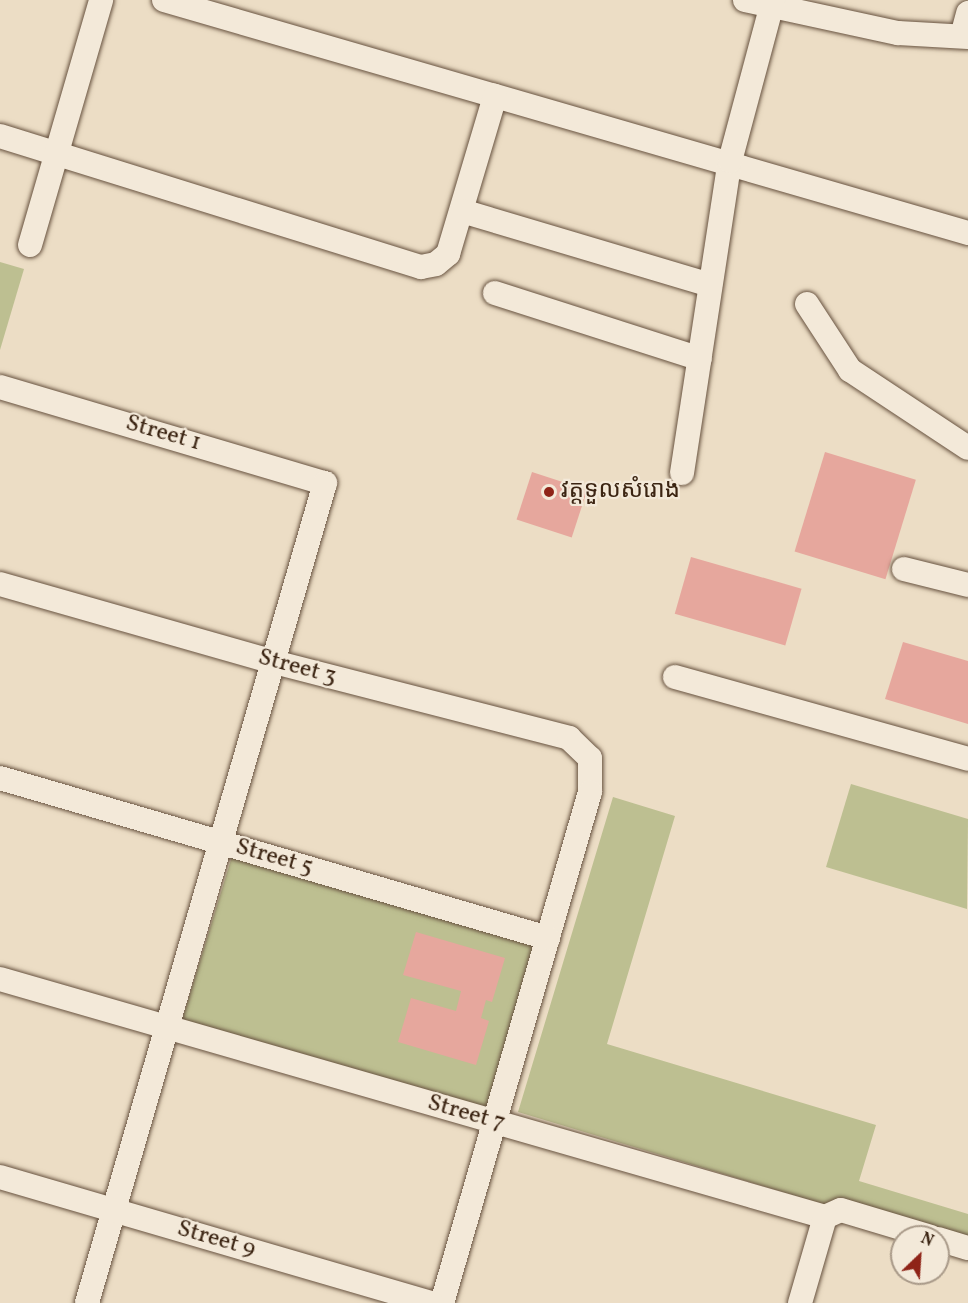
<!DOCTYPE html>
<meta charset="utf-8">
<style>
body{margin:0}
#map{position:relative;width:968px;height:1303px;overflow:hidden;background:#ecddc5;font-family:Vollkorn,"Noto Sans Khmer",serif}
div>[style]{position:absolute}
.green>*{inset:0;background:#bdbf91;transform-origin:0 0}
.building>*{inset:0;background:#e6a79d;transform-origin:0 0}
.roads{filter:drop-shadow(0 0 2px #67523f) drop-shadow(0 0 2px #67523f)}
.minor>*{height:24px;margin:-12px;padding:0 12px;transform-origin:12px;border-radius:12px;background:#f3e9d9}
.dots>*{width:16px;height:16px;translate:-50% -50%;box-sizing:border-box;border:3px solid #f3e9d9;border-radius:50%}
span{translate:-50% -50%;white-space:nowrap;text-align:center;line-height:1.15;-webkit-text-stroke:4.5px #f3e9d9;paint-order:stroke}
.street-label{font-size:24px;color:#3b2412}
.poi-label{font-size:24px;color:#3b2412}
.left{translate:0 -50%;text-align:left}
.north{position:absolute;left:890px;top:1225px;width:60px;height:60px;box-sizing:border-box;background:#f3e9d9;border:2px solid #a99a89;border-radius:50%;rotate:25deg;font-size:16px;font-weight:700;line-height:24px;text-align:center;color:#3b2412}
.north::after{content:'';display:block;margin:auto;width:21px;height:27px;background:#8f2418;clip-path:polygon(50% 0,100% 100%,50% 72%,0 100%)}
</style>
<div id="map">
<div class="green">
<i style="clip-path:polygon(0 262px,24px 269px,0 350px)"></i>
<i style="clip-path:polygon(851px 784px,968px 819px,967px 909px,826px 867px)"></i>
<i style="clip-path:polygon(613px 797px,675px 816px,607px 1044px,876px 1125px,859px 1181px,968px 1214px,968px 1248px,518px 1112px)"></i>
<i style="left:233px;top:853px;width:320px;height:175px;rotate:17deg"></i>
</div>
<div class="building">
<i style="left:825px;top:452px;width:95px;height:104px;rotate:17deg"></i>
<i style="left:532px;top:472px;width:58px;height:50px;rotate:18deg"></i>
<i style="left:691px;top:557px;width:115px;height:59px;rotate:16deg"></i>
<i style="clip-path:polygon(903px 642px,968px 661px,968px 724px,885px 699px)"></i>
<i style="clip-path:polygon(416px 932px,505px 958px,492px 1002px,486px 1000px,481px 1018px,489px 1021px,476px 1065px,398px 1042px,411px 998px,456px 1011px,461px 991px,403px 975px)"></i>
</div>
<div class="roads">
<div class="minor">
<i style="left:164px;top:0;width:837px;rotate:16.16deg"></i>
<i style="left:745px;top:0;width:157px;rotate:12.2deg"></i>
<i style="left:898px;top:33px;width:70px;rotate:3.3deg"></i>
<i style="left:962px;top:36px;width:24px;rotate:-75deg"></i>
<i style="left:0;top:136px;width:441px;rotate:17.3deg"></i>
<i style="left:421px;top:267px;width:15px;rotate:-11deg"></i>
<i style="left:436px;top:264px;width:16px;rotate:-40deg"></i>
<i style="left:448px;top:254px;width:165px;rotate:-73.4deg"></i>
<i style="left:462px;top:211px;width:259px;rotate:16.6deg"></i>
<i style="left:30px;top:245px;width:255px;rotate:-73.8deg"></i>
<i style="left:495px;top:293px;width:215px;rotate:17.8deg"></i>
<i style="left:807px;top:304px;width:79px;rotate:56.9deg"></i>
<i style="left:850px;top:370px;width:141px;rotate:33.5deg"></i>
<i style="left:0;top:387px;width:339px;rotate:16.5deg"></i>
<i style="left:325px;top:483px;width:854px;rotate:106.19deg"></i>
<i style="left:682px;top:473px;width:316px;rotate:-81.3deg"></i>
<i style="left:730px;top:161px;width:167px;rotate:-75deg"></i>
<i style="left:904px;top:569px;width:66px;rotate:14deg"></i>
<i style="left:0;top:584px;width:285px;rotate:15.9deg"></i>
<i style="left:274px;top:662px;width:305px;rotate:14.4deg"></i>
<i style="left:569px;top:738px;width:29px;rotate:44deg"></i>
<i style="left:590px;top:758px;width:34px;rotate:90deg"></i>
<i style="left:590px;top:792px;width:532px;rotate:106.15deg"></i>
<i style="left:675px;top:677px;width:304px;rotate:15.6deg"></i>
<i style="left:0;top:778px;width:571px;rotate:16.28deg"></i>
<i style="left:0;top:979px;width:859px;rotate:16.09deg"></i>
<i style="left:825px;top:1217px;width:17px;rotate:-24deg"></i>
<i style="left:841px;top:1210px;width:94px;rotate:16.7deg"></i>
<i style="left:0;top:1177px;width:450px;rotate:16.3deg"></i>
<i style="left:938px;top:1239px;width:31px;rotate:17deg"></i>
<i style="left:800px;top:1303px;width:90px;rotate:-73.8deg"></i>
</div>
</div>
<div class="dots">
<i style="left:549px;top:492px;background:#8f2418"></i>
</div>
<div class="street-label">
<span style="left:163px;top:434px;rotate:16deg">Street 1</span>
<span style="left:297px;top:668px;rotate:15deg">Street 3</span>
<span style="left:274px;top:858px;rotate:16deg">Street 5</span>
<span style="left:466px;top:1114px;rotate:16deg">Street 7</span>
<span style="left:216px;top:1240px;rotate:16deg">Street 9</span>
</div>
<div class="poi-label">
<span class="left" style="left:561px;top:492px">វត្តទួលសំរោង</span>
</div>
<div class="north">N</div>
</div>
